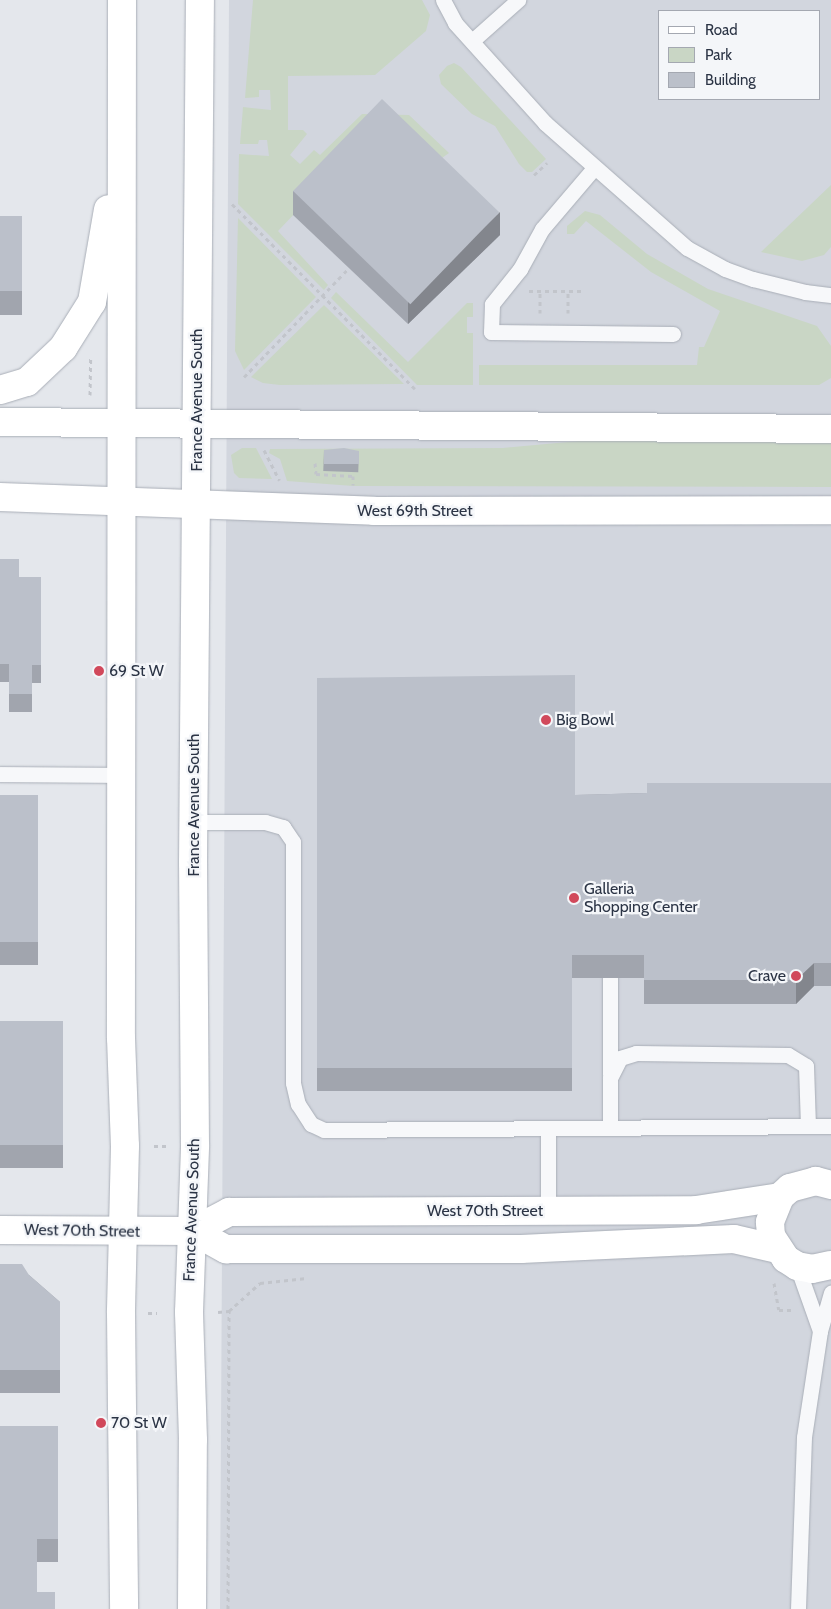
<!DOCTYPE html>
<style>
body{margin:0}
#map{position:relative;width:831px;height:1609px;overflow:hidden;background:#e4e7ec;font-family:Cabin,sans-serif}
div>[style]{position:absolute}
.built>*{inset:0;background:#d2d6de}
.green>*{inset:0;background:#c9d6c5}
.path>*{height:3px;margin-top:-1.5px;transform-origin:0;background:repeating-linear-gradient(90deg,#c2c5cb 0 4px,transparent 0 8px)}
.roads{filter:drop-shadow(0 0 1px #a9aeb7) drop-shadow(0 0 1px #a9aeb7)}
.lane>*{height:15px;margin:-7.5px;padding:0 7.5px;transform-origin:7.5px;border-radius:7.5px;background:#f7f8fa}
.secondary>*{height:28px;margin:-14px;padding:0 14px;transform-origin:14px;border-radius:14px;background:#fff}
.wall>*{inset:0;background:#a1a5ae;transform-origin:0 0}
.shaded-wall>*{inset:0;background:#83868d}
.building>*{inset:0;background:#bbc0ca;transform-origin:0 0}
.dots>*{width:14px;height:14px;translate:-50% -50%;box-sizing:border-box;border:2px solid #f4f6f9;border-radius:50%}
span{translate:-50% -50%;white-space:nowrap;text-align:center;line-height:1.15;-webkit-text-stroke:4.5px #f4f6f9;paint-order:stroke}
.street-label{font-size:16px;color:#2b3445}
.poi-label{font-size:16px;color:#2b3445}
.left{translate:0 -50%;text-align:left}
.right{translate:-100% -50%;text-align:right}
.legend{position:absolute;left:658px;top:10px;width:162px;height:90px;box-sizing:border-box;background:#f4f6f9;border:1px solid #a4a8b1;margin:0;padding:6px 9px;list-style:none;font-size:15px;color:#2b3445}
.legend li{display:flex;align-items:center;gap:10px;height:25px}
.legend b{width:25px;border:1px solid #a4a8b1}
</style>
<div id="map">
<div class="built">
<i style="clip-path:polygon(evenodd,229px 0,831px 0,831px 1609px,220px 1609px,229px 0,660px 11px,820px 11px,820px 99px,660px 99px,660px 11px)"></i>
</div>
<div class="green">
<i style="clip-path:polygon(253px 0,422px 0,430px 15px,426px 31px,375px 75px,288px 76px,288px 130px,303px 130px,307px 134px,290px 155px,300px 164px,314px 150px,320px 155px,362px 114px,409px 115px,449px 153px,442px 158px,382px 122px,278px 231px,328px 285px,324px 290px,238px 204px,239px 154px,269px 156px,267px 140px,259px 140px,258px 144px,240px 144px,243px 107px,271px 110px,270px 90px,259px 90px,259px 97px,245px 98px)"></i>
<i style="clip-path:polygon(454px 63px,461px 67px,546px 159px,532px 172px,527px 172px,519px 164px,495px 126px,472px 114px,441px 84px,439px 75px,447px 66px)"></i>
<i style="clip-path:polygon(831px 185px,831px 247px,824px 255px,802px 261px,761px 252px)"></i>
<i style="clip-path:polygon(585px 211px,600px 215px,647px 254px,708px 289px,817px 326px,831px 346px,831px 378px,819px 385px,479px 385px,479px 365px,697px 365px,699px 347px,704px 347px,720px 311px,651px 272px,586px 221px,574px 234px,567px 234px,567px 226px)"></i>
<i style="clip-path:polygon(238px 218px,316px 297px,244px 370px,235px 351px)"></i>
<i style="clip-path:polygon(336px 292px,408px 362px,467px 303px,473px 303px,473px 317px,467px 317px,467px 333px,473px 333px,473px 385px,417px 385px,331px 298px)"></i>
<i style="clip-path:polygon(324px 305px,404px 384px,280px 385px,263px 383px,251px 377px)"></i>
<i style="clip-path:polygon(611px 438px,831px 441px,831px 487px,353px 486px,287px 481px,280px 459px,269px 453px,270px 449px,503px 448px)"></i>
<i style="clip-path:polygon(242px 448px,256px 448px,272px 479px,239px 478px,234px 473px,231px 455px)"></i>
</div>
<div class="path">
<i style="left:534px;top:175px;width:18px;rotate:-43deg"></i>
<i style="left:232px;top:204px;width:260px;rotate:45.3deg"></i>
<i style="left:529px;top:291px;width:52px"></i>
<i style="left:540px;top:313px;width:22px;rotate:-90deg"></i>
<i style="left:568px;top:313px;width:22px;rotate:-90deg"></i>
<i style="left:244px;top:377px;width:151px;rotate:-46.1deg"></i>
<i style="left:90px;top:395px;width:39px;rotate:-89deg"></i>
<i style="left:264px;top:450px;width:34px;rotate:63deg"></i>
<i style="left:315px;top:463px;width:11px;rotate:85deg"></i>
<i style="left:316px;top:474px;width:37px;rotate:3deg"></i>
<i style="left:353px;top:476px;width:9px;rotate:90deg"></i>
<i style="left:154px;top:1146px;width:15px"></i>
<i style="left:774px;top:1283px;width:27px;rotate:80deg"></i>
<i style="left:779px;top:1310px;width:12px"></i>
<i style="left:218px;top:1312px;width:11px;rotate:-5deg"></i>
<i style="left:229px;top:1311px;width:42px;rotate:-42.1deg"></i>
<i style="left:260px;top:1283px;width:47px;rotate:-6.1deg"></i>
<i style="left:148px;top:1313px;width:9px"></i>
<i style="left:228px;top:1609px;width:298px;rotate:-89.8deg"></i>
</div>
<div class="roads">
<div class="lane">
<i style="left:443px;top:0;width:26px;rotate:62deg"></i>
<i style="left:455px;top:23px;width:135px;rotate:48deg"></i>
<i style="left:545px;top:123px;width:189px;rotate:41.4deg"></i>
<i style="left:687px;top:248px;width:43px;rotate:28.9deg"></i>
<i style="left:725px;top:269px;width:30px;rotate:20deg"></i>
<i style="left:753px;top:279px;width:54px;rotate:14deg"></i>
<i style="left:805px;top:292px;width:26px;rotate:7deg"></i>
<i style="left:472px;top:41px;width:62px;rotate:-41.7deg"></i>
<i style="left:594px;top:168px;width:80px;rotate:130.4deg"></i>
<i style="left:542px;top:229px;width:46px;rotate:118.8deg"></i>
<i style="left:520px;top:269px;width:45px;rotate:128.7deg"></i>
<i style="left:492px;top:304px;width:28px;rotate:92deg"></i>
<i style="left:491px;top:332px;width:182px;rotate:0.6deg"></i>
<i style="left:0;top:774px;width:121px;rotate:0.5deg"></i>
<i style="left:193px;top:822px;width:72px"></i>
<i style="left:265px;top:822px;width:19px;rotate:16deg"></i>
<i style="left:283px;top:827px;width:18px;rotate:56deg"></i>
<i style="left:293px;top:842px;width:241px;rotate:90deg"></i>
<i style="left:293px;top:1083px;width:22px;rotate:77deg"></i>
<i style="left:298px;top:1104px;width:24px;rotate:57deg"></i>
<i style="left:311px;top:1124px;width:14px;rotate:25deg"></i>
<i style="left:324px;top:1130px;width:507px;rotate:-0.45deg"></i>
<i style="left:610px;top:978px;width:96px;rotate:90deg"></i>
<i style="left:610px;top:1128px;width:50px;rotate:-90deg"></i>
<i style="left:610px;top:1078px;width:22px;rotate:-63deg"></i>
<i style="left:620px;top:1058px;width:17px;rotate:-17deg"></i>
<i style="left:636px;top:1053px;width:152px;rotate:0.8deg"></i>
<i style="left:788px;top:1055px;width:21px;rotate:31deg"></i>
<i style="left:806px;top:1066px;width:60px;rotate:88.1deg"></i>
<i style="left:548px;top:1129px;width:82px;rotate:90deg"></i>
<i style="left:797px;top:1266px;width:69px;rotate:70.5deg"></i>
<i style="left:798px;top:1609px;width:172px;rotate:-88deg"></i>
<i style="left:804px;top:1437px;width:107px;rotate:-81.4deg"></i>
<i style="left:820px;top:1331px;width:40px;rotate:-74deg"></i>
</div>
<div class="secondary">
<i style="left:122px;top:0;width:1038px;rotate:90.06deg"></i>
<i style="left:121px;top:1038px;width:108px;rotate:87.9deg"></i>
<i style="left:125px;top:1146px;width:167px;rotate:91.4deg"></i>
<i style="left:121px;top:1313px;width:296px;rotate:89.4deg"></i>
<i style="left:0;top:390px;width:28px;rotate:-17deg"></i>
<i style="left:27px;top:382px;width:50px;rotate:-43.4deg"></i>
<i style="left:63px;top:348px;width:54px;rotate:-57.8deg"></i>
<i style="left:92px;top:302px;width:94px;rotate:-80.2deg"></i>
<i style="left:0;top:422px;width:831px;rotate:0.48deg"></i>
<i style="left:0;top:497px;width:374px;rotate:2.1deg"></i>
<i style="left:374px;top:511px;width:457px;rotate:-0.1deg"></i>
<i style="left:831px;top:1185px;width:16px;rotate:-165deg"></i>
<i style="left:816px;top:1181px;width:27px;rotate:165deg"></i>
<i style="left:790px;top:1188px;width:13px;rotate:138deg"></i>
<i style="left:780px;top:1197px;width:27px;rotate:112deg"></i>
<i style="left:770px;top:1222px;width:14px;rotate:86deg"></i>
<i style="left:771px;top:1236px;width:27px;rotate:57deg"></i>
<i style="left:786px;top:1259px;width:13px;rotate:32deg"></i>
<i style="left:797px;top:1266px;width:15px;rotate:11deg"></i>
<i style="left:812px;top:1269px;width:19px;rotate:-12deg"></i>
<i style="left:0;top:1230px;width:193px;rotate:0.3deg"></i>
<i style="left:193px;top:1231px;width:41px;rotate:-27.8deg"></i>
<i style="left:229px;top:1212px;width:467px;rotate:-0.2deg"></i>
<i style="left:696px;top:1210px;width:85px;rotate:-8.8deg"></i>
<i style="left:193px;top:1231px;width:38px;rotate:29deg"></i>
<i style="left:226px;top:1249px;width:295px"></i>
<i style="left:521px;top:1249px;width:213px;rotate:-2.7deg"></i>
<i style="left:734px;top:1239px;width:44px;rotate:13.1deg"></i>
<i style="left:192px;top:1609px;width:169px;rotate:-89.7deg"></i>
<i style="left:193px;top:1440px;width:128px;rotate:-91.8deg"></i>
<i style="left:189px;top:1312px;width:167px;rotate:-87.9deg"></i>
<i style="left:195px;top:1145px;width:282px;rotate:-90.4deg"></i>
<i style="left:193px;top:863px;width:863px;rotate:-89.54deg"></i>
</div>
</div>
<div class="wall">
<i style="clip-path:polygon(293px 191px,500px 235px,408px 324px,293px 215px)"></i>
<i style="left:0;top:216px;width:22px;height:99px"></i>
<i style="left:324px;top:450px;width:35px;height:21px;rotate:2deg"></i>
<i style="clip-path:polygon(0 559px,19px 577px,41px 577px,41px 683px,32px 683px,32px 712px,9px 712px,9px 682px,0 682px)"></i>
<i style="clip-path:polygon(317px 678px,575px 795px,647px 793px,831px 783px,831px 986px,814px 986px,796px 1004px,644px 1004px,644px 978px,572px 978px,572px 1091px,317px 1091px)"></i>
<i style="left:0;top:795px;width:38px;height:170px"></i>
<i style="left:63px;top:1021px;width:147px;height:63px;rotate:90deg"></i>
<i style="clip-path:polygon(0 1264px,29px 1275px,60px 1302px,60px 1393px,0 1393px)"></i>
<i style="clip-path:polygon(58px 1426px,58px 1562px,37px 1562px,37px 1592px,0 1609px)"></i>
</div>
<div class="shaded-wall">
<i style="clip-path:polygon(500px 212px,500px 235px,408px 324px,408px 301px)"></i>
<i style="clip-path:polygon(814px 963px,814px 986px,796px 1004px,796px 980px)"></i>
</div>
<div class="building">
<i style="left:382px;top:99px;width:163px;height:128px;rotate:44deg"></i>
<i style="left:0;top:216px;width:22px;height:75px"></i>
<i style="clip-path:polygon(344px 448px,359px 451px,359px 464px,324px 464px,324px 450px)"></i>
<i style="clip-path:polygon(0 559px,19px 559px,19px 577px,41px 577px,41px 665px,32px 665px,32px 694px,9px 694px,9px 664px,0 664px)"></i>
<i style="clip-path:polygon(575px 675px,575px 795px,647px 793px,647px 783px,831px 783px,831px 963px,814px 963px,796px 980px,644px 980px,644px 955px,572px 955px,572px 1068px,317px 1068px,317px 678px)"></i>
<i style="left:0;top:795px;width:38px;height:147px"></i>
<i style="left:63px;top:1021px;width:124px;height:63px;rotate:90deg"></i>
<i style="clip-path:polygon(0 1264px,22px 1264px,29px 1275px,60px 1302px,60px 1370px,0 1370px)"></i>
<i style="clip-path:polygon(0 1426px,58px 1426px,58px 1539px,37px 1539px,37px 1592px,55px 1592px,55px 1609px,0 1609px)"></i>
</div>
<div class="dots">
<i style="left:99px;top:671px;background:#d1495b"></i>
<i style="left:546px;top:720px;background:#d1495b"></i>
<i style="left:574px;top:898px;background:#d1495b"></i>
<i style="left:796px;top:976px;background:#d1495b"></i>
<i style="left:101px;top:1423px;background:#d1495b"></i>
</div>
<div class="street-label">
<span style="left:197px;top:400px;rotate:-90deg">France Avenue South</span>
<span style="left:415px;top:511px">West 69th Street</span>
<span style="left:194px;top:805px;rotate:-90deg">France Avenue South</span>
<span style="left:192px;top:1210px;rotate:-88deg">France Avenue South</span>
<span style="left:485px;top:1211px">West 70th Street</span>
<span style="left:82px;top:1231px;rotate:1deg">West 70th Street</span>
</div>
<div class="poi-label">
<span class="left" style="left:109px;top:671px">69 St W</span>
<span class="left" style="left:556px;top:720px">Big Bowl</span>
<span class="left" style="left:584px;top:898px">Galleria<br>Shopping Center</span>
<span class="right" style="left:786px;top:976px">Crave</span>
<span class="left" style="left:111px;top:1423px">70 St W</span>
</div>
<ul class="legend">
<li><b style="height:6px;background:#fff"></b>Road</li>
<li><b style="height:14px;background:#c9d6c5"></b>Park</li>
<li><b style="height:14px;background:#bbc0ca"></b>Building</li>
</ul>
</div>
